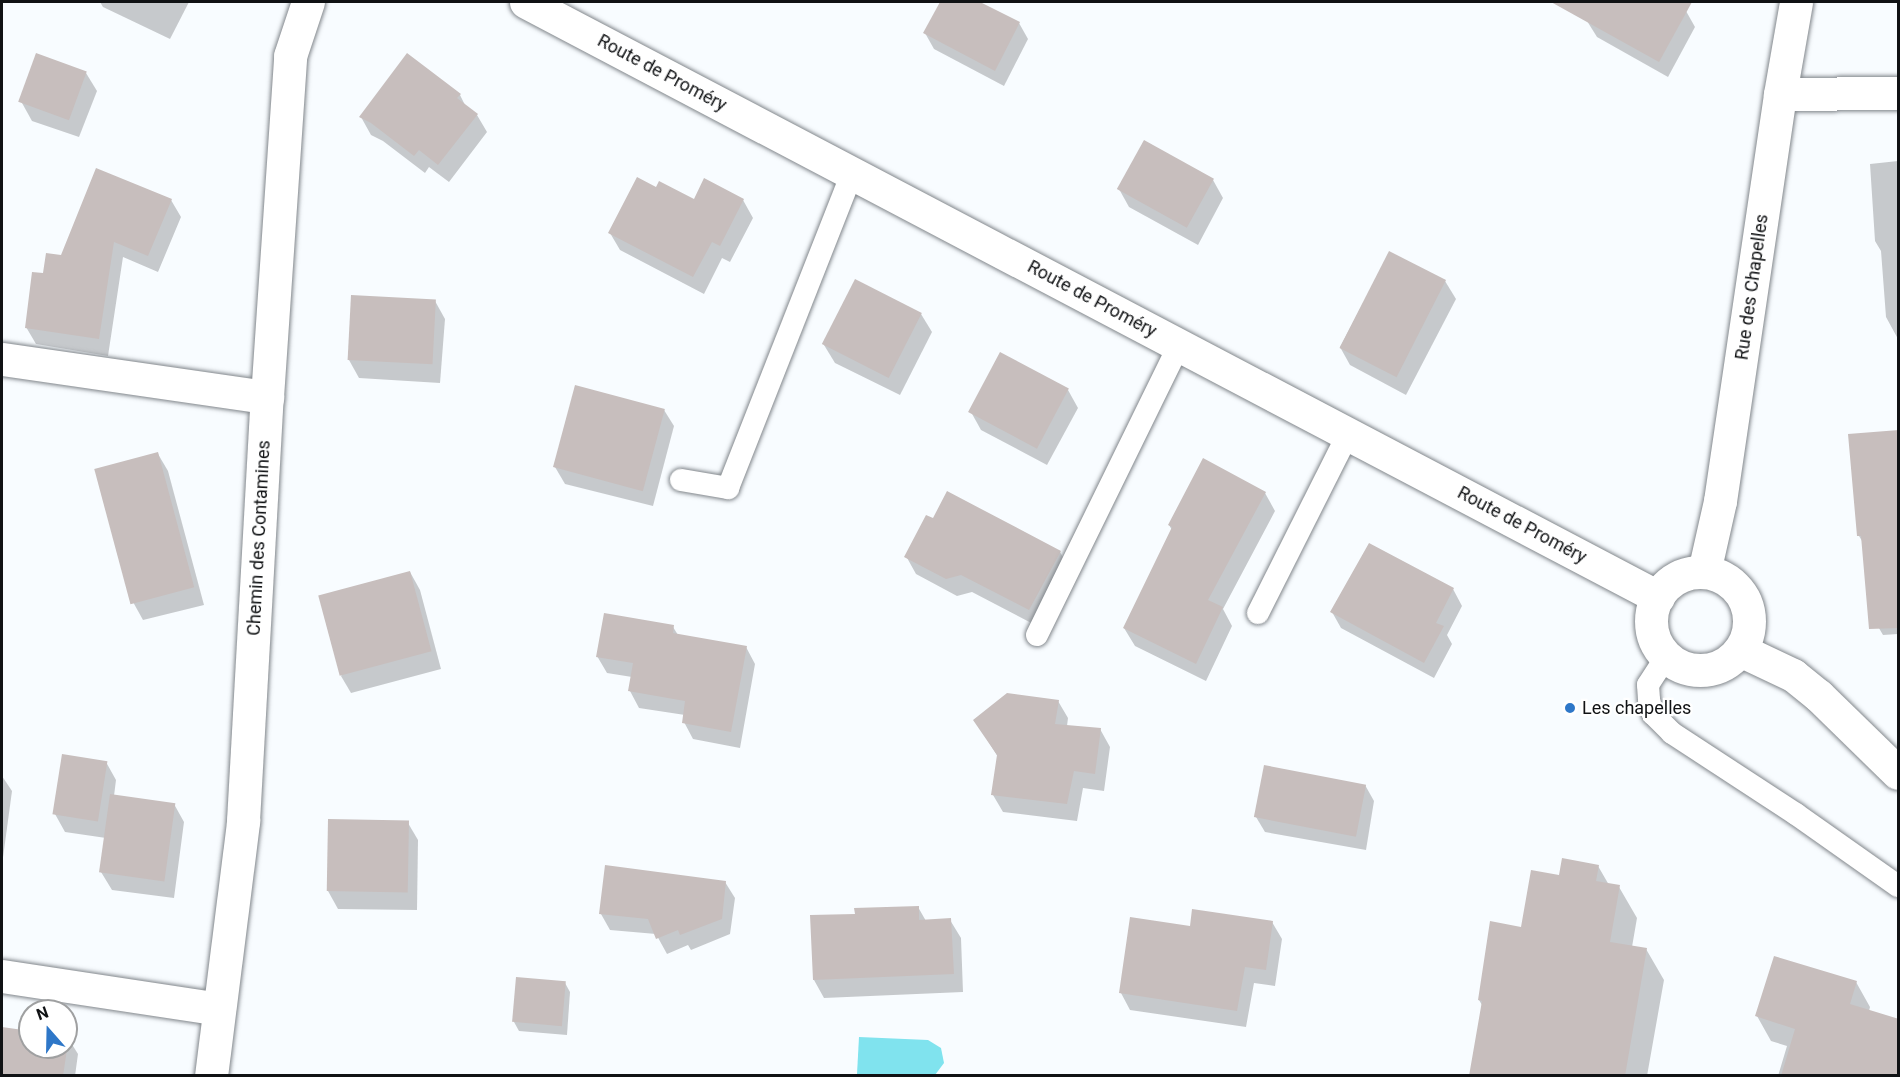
<!DOCTYPE html>
<meta charset="utf-8">
<style>
body{margin:0}
#map{position:relative;width:1900px;height:1077px;overflow:hidden;background:#f8fcff;font-family:Roboto,sans-serif}
div>[style]{position:absolute}
.water>*{inset:0;background:#80e3ee}
.shadow>*{inset:0;background:#0003}
.building>*{inset:0;background:#c7bebd;transform-origin:0 0}
.roads{filter:drop-shadow(0 0 2px #82878c) drop-shadow(0 0 2px #82878c)}
.service>*{height:22px;margin:-11px;padding:0 11px;transform-origin:11px;border-radius:11px;background:#fff}
.minor>*{height:33px;margin:-16.5px;padding:0 16.5px;transform-origin:16.5px;border-radius:16.5px;background:#fff}
.tertiary>*{height:33px;margin:-16.5px;padding:0 16.5px;transform-origin:16.5px;border-radius:16.5px;background:#fff}
.tertiary>.ring{margin:-16.5px;padding:0;box-sizing:content-box;background:none;border:33px solid #fff;border-radius:50%}
.dots>*{width:16px;height:16px;translate:-50% -50%;box-sizing:border-box;border:3px solid #fff;border-radius:50%}
span{translate:-50% -50%;white-space:nowrap;text-align:center;line-height:1.15;-webkit-text-stroke:4.5px #fff;paint-order:stroke}
.street-label{font-size:18px;color:#101214}
.poi-label{font-size:18px;color:#101214}
.left{translate:0 -50%;text-align:left}
.frame{position:absolute;inset:0;border:3px solid #101214;pointer-events:none}
.north{position:absolute;left:18px;top:999px;width:60px;height:60px;box-sizing:border-box;background:#fff;border:2px solid #9fa0a1;border-radius:50%;rotate:340deg;font-size:16px;font-weight:700;line-height:24px;text-align:center;color:#101214}
.north::after{content:'';display:block;margin:auto;width:21px;height:27px;background:#2e77c8;clip-path:polygon(50% 0,100% 100%,50% 72%,0 100%)}
</style>
<div id="map">
<div class="water">
<i style="clip-path:polygon(859px 1037px,928px 1040px,941px 1048px,944px 1063px,935px 1075px,857px 1074px)"></i>
</div>
<div class="shadow">
<i style="clip-path:polygon(100px 2px,189px 2px,170px 39px,103px 7px)"></i>
<i style="clip-path:polygon(942px 2px,977px 2px,1019px 23px,1028px 39px,1004px 86px,934px 49px,925px 33px)"></i>
<i style="clip-path:polygon(1598px 2px,1668px 2px,1686px 11px,1695px 27px,1668px 77px,1597px 37px,1587px 21px)"></i>
<i style="clip-path:polygon(407px 56px,460px 95px,466px 107px,477px 115px,487px 132px,449px 182px,429px 167px,425px 173px,383px 141px,371px 135px,361px 117px)"></i>
<i style="clip-path:polygon(86px 73px,97px 91px,79px 137px,32px 121px,22px 103px)"></i>
<i style="clip-path:polygon(1898px 161px,1898px 339px,1886px 317px,1881px 251px,1875px 241px,1870px 164px)"></i>
<i style="clip-path:polygon(1213px 180px,1223px 198px,1198px 245px,1129px 207px,1119px 189px)"></i>
<i style="clip-path:polygon(171px 200px,181px 217px,158px 272px,123px 257px,108px 356px,36px 344px,26px 327px,44px 275px)"></i>
<i style="clip-path:polygon(743px 200px,753px 218px,730px 262px,722px 258px,704px 294px,620px 250px,610px 233px,694px 201px)"></i>
<i style="clip-path:polygon(1390px 253px,1445px 281px,1456px 299px,1406px 395px,1350px 365px,1340px 347px)"></i>
<i style="clip-path:polygon(435px 301px,445px 319px,440px 383px,359px 378px,349px 360px)"></i>
<i style="clip-path:polygon(921px 314px,932px 332px,900px 395px,835px 363px,824px 345px)"></i>
<i style="clip-path:polygon(1068px 390px,1078px 408px,1047px 465px,981px 430px,971px 412px)"></i>
<i style="clip-path:polygon(664px 410px,674px 426px,653px 506px,565px 484px,555px 467px)"></i>
<i style="clip-path:polygon(1898px 431px,1898px 634px,1883px 635px,1869px 611px,1864px 544px,1859px 536px)"></i>
<i style="clip-path:polygon(158px 454px,168px 471px,204px 605px,143px 620px,133px 602px)"></i>
<i style="clip-path:polygon(1265px 493px,1275px 511px,1223px 609px,1232px 626px,1206px 681px,1135px 646px,1124px 628px,1172px 530px,1169px 525px)"></i>
<i style="clip-path:polygon(1060px 552px,1070px 569px,1039px 627px,972px 592px,957px 596px,916px 574px,906px 556px)"></i>
<i style="clip-path:polygon(410px 572px,420px 590px,441px 669px,351px 693px,341px 676px)"></i>
<i style="clip-path:polygon(1453px 589px,1462px 606px,1447px 635px,1452px 644px,1434px 678px,1341px 628px,1332px 612px)"></i>
<i style="clip-path:polygon(673px 627px,678px 635px,746px 647px,755px 664px,740px 748px,693px 739px,684px 722px,685px 715px,639px 708px,630px 691px,632px 677px,607px 673px,597px 656px)"></i>
<i style="clip-path:polygon(1058px 701px,1068px 718px,1067px 726px,1100px 729px,1110px 747px,1104px 791px,1083px 788px,1077px 821px,1003px 812px,993px 795px,998px 757px,975px 720px)"></i>
<i style="clip-path:polygon(106px 762px,116px 780px,114px 796px,174px 804px,184px 822px,174px 898px,112px 890px,101px 872px,106px 838px,65px 832px,55px 814px)"></i>
<i style="clip-path:polygon(2px 776px,12px 791px,2px 865px)"></i>
<i style="clip-path:polygon(1365px 785px,1374px 801px,1366px 850px,1265px 832px,1256px 817px)"></i>
<i style="clip-path:polygon(329px 821px,408px 823px,418px 840px,417px 910px,338px 909px,328px 891px)"></i>
<i style="clip-path:polygon(1598px 866px,1609px 885px,1619px 887px,1637px 918px,1632px 947px,1646px 949px,1664px 980px,1647px 1076px,1470px 1076px,1482px 1005px,1479px 1000px,1522px 929px,1561px 877px)"></i>
<i style="clip-path:polygon(725px 882px,735px 898px,730px 934px,691px 950px,688px 945px,667px 954px,656px 934px,610px 930px,601px 914px)"></i>
<i style="clip-path:polygon(918px 907px,926px 921px,950px 920px,961px 938px,963px 992px,824px 998px,814px 980px,856px 916px)"></i>
<i style="clip-path:polygon(1272px 922px,1282px 939px,1275px 986px,1254px 983px,1246px 1027px,1130px 1010px,1121px 993px,1191px 928px)"></i>
<i style="clip-path:polygon(1856px 982px,1870px 1007px,1869px 1011px,1898px 1076px,1778px 1076px,1787px 1046px,1771px 1041px,1757px 1016px)"></i>
<i style="clip-path:polygon(565px 983px,570px 992px,567px 1035px,519px 1031px,514px 1022px)"></i>
<i style="clip-path:polygon(2px 1029px,30px 1033px,30px 1047px,66px 1047px,68px 1038px,78px 1054px,75px 1076px,2px 1076px)"></i>
</div>
<div class="building">
<i style="clip-path:polygon(940px 2px,980px 2px,1020px 22px,995px 71px,923px 33px)"></i>
<i style="clip-path:polygon(1551px 2px,1692px 2px,1659px 62px)"></i>
<i style="left:36px;top:53px;width:54px;height:52px;rotate:20deg"></i>
<i style="clip-path:polygon(407px 53px,461px 94px,457px 98px,478px 114px,438px 165px,419px 150px,414px 156px,371px 123px,359px 117px)"></i>
<i style="left:1144px;top:140px;width:80px;height:56px;rotate:29deg"></i>
<i style="clip-path:polygon(96px 168px,172px 199px,148px 256px,114px 242px,99px 339px,25px 328px,32px 272px,43px 273px,46px 253px,61px 255px)"></i>
<i style="clip-path:polygon(637px 177px,656px 187px,659px 181px,694px 199px,704px 178px,744px 199px,720px 246px,712px 242px,693px 277px,608px 233px)"></i>
<i style="left:1389px;top:251px;width:64px;height:109px;rotate:27deg"></i>
<i style="left:855px;top:279px;width:75px;height:73px;rotate:27deg"></i>
<i style="left:351px;top:295px;width:85px;height:65px;rotate:3deg"></i>
<i style="left:1000px;top:352px;width:78px;height:68px;rotate:28deg"></i>
<i style="left:575px;top:385px;width:93px;height:85px;rotate:15deg"></i>
<i style="clip-path:polygon(1899px 430px,1899px 628px,1869px 629px,1861px 536px,1857px 536px,1848px 434px)"></i>
<i style="left:158px;top:452px;width:140px;height:66px;rotate:75deg"></i>
<i style="clip-path:polygon(1203px 458px,1266px 492px,1208px 600px,1223px 607px,1196px 664px,1123px 628px,1172px 527px,1168px 525px)"></i>
<i style="clip-path:polygon(947px 491px,1061px 551px,1029px 610px,961px 575px,946px 579px,904px 557px,926px 515px,933px 518px)"></i>
<i style="clip-path:polygon(1369px 543px,1454px 588px,1436px 623px,1444px 626px,1424px 663px,1330px 612px)"></i>
<i style="left:410px;top:571px;width:83px;height:95px;rotate:75deg"></i>
<i style="clip-path:polygon(604px 613px,674px 625px,673px 633px,747px 646px,731px 732px,682px 723px,685px 701px,628px 691px,633px 663px,596px 657px)"></i>
<i style="clip-path:polygon(1007px 693px,1059px 700px,1055px 724px,1101px 728px,1095px 774px,1074px 771px,1067px 804px,991px 795px,997px 755px,973px 720px)"></i>
<i style="left:62px;top:754px;width:46px;height:61px;rotate:9deg"></i>
<i style="left:1264px;top:765px;width:104px;height:53px;rotate:11deg"></i>
<i style="left:110px;top:794px;width:66px;height:79px;rotate:8deg"></i>
<i style="left:328px;top:819px;width:81px;height:72px;rotate:1deg"></i>
<i style="clip-path:polygon(1562px 858px,1599px 865px,1596px 881px,1620px 885px,1610px 942px,1647px 948px,1625px 1076px,1469px 1076px,1482px 1001px,1478px 1000px,1490px 921px,1521px 927px,1531px 870px,1559px 875px)"></i>
<i style="clip-path:polygon(605px 865px,726px 881px,722px 919px,680px 935px,678px 930px,656px 939px,648px 919px,599px 914px)"></i>
<i style="clip-path:polygon(919px 906px,919px 920px,951px 918px,954px 974px,813px 980px,810px 915px,855px 914px,854px 908px)"></i>
<i style="clip-path:polygon(1192px 909px,1273px 921px,1266px 970px,1245px 967px,1237px 1011px,1119px 993px,1130px 917px,1190px 926px)"></i>
<i style="clip-path:polygon(1774px 956px,1857px 981px,1850px 1004px,1899px 1019px,1899px 1076px,1781px 1076px,1795px 1029px,1755px 1016px)"></i>
<i style="left:516px;top:977px;width:50px;height:45px;rotate:5deg"></i>
<i style="clip-path:polygon(2px 1027px,30px 1031px,30px 1047px,66px 1047px,66px 1036px,69px 1036px,63px 1076px,2px 1076px)"></i>
</div>
<div class="roads">
<div class="service">
<i style="left:681px;top:480px;width:48px;rotate:9.7deg"></i>
<i style="left:728px;top:488px;width:339px;rotate:-68.5deg"></i>
<i style="left:1258px;top:613px;width:200px;rotate:-63.3deg"></i>
<i style="left:1037px;top:635px;width:323px;rotate:-63.9deg"></i>
<i style="left:1666px;top:657px;width:33px;rotate:123deg"></i>
<i style="left:1648px;top:685px;width:15px;rotate:86deg"></i>
<i style="left:1649px;top:700px;width:15px;rotate:74deg"></i>
<i style="left:1653px;top:714px;width:27px;rotate:45deg"></i>
<i style="left:1672px;top:733px;width:148px;rotate:33.2deg"></i>
<i style="left:1796px;top:814px;width:125px;rotate:35.2deg"></i>
</div>
<div class="minor">
<i style="left:1780px;top:94px;width:118px;rotate:-0.5deg"></i>
<i style="left:2px;top:359px;width:268px;rotate:8.2deg"></i>
<i style="left:1704px;top:572px;width:73px;rotate:-77.3deg"></i>
<i style="left:1720px;top:501px;width:411px;rotate:-81.6deg"></i>
<i style="left:1780px;top:94px;width:93px;rotate:-80.1deg"></i>
<i style="left:2px;top:976px;width:219px;rotate:8.6deg"></i>
<i style="left:211px;top:1076px;width:257px;rotate:-82.8deg"></i>
<i style="left:243px;top:821px;width:425px;rotate:-86.8deg"></i>
<i style="left:267px;top:397px;width:342px;rotate:-86.1deg"></i>
<i style="left:290px;top:56px;width:57px;rotate:-71.6deg"></i>
</div>
<div class="tertiary">
<i style="left:526px;top:2px;width:1279px;rotate:27.73deg"></i>
<i class="ring" style="left:1651px;top:572px;width:65px;height:65px"></i>
<i style="left:1740px;top:650px;width:59px;rotate:25.3deg"></i>
<i style="left:1793px;top:675px;width:33px;rotate:39deg"></i>
<i style="left:1819px;top:696px;width:110px;rotate:44.3deg"></i>
</div>
</div>
<div class="dots">
<i style="left:1570px;top:708px;background:#2e77c8"></i>
</div>
<div class="street-label">
<span style="left:662px;top:73px;rotate:28deg">Route de Proméry</span>
<span style="left:1752px;top:287px;rotate:-82deg">Rue des Chapelles</span>
<span style="left:1092px;top:299px;rotate:28deg">Route de Proméry</span>
<span style="left:1522px;top:525px;rotate:28deg">Route de Proméry</span>
<span style="left:259px;top:538px;rotate:-87deg">Chemin des Contamines</span>
</div>
<div class="poi-label">
<span class="left" style="left:1582px;top:708px">Les chapelles</span>
</div>
<div class="frame"></div>
<div class="north">N</div>
</div>
